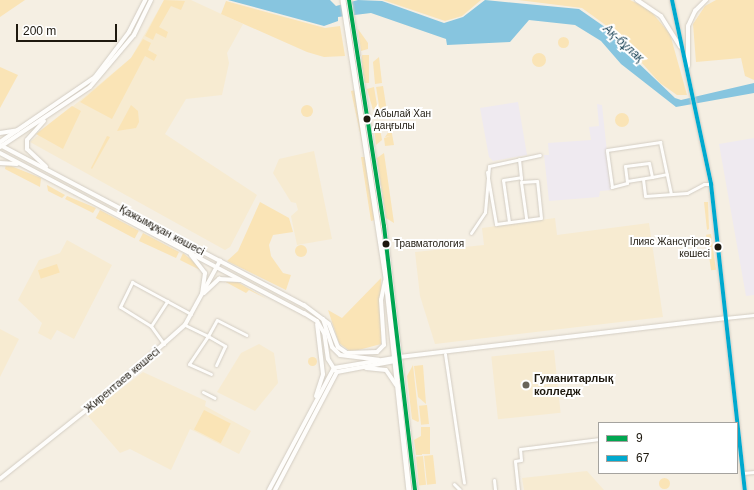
<!DOCTYPE html>
<meta charset="utf-8">
<style>
body{margin:0}
#map{position:relative;width:754px;height:490px;overflow:hidden;background:#f5efe3;font-family:Arial,sans-serif}
div>[style]{position:absolute}
.industrial>*{inset:0;background:#efeaf0}
.built>*{inset:0;background:#f7ebd1;transform-origin:0 0}
.green>*{inset:0;background:#fae4b6;transform-origin:0 0}
.round{border-radius:50%}
.water>*{inset:0;background:#87c5df}
.roads{filter:drop-shadow(0 0 1px #d3cdc3) drop-shadow(0 0 1px #d3cdc3)}
.minor>*{height:3px;margin:-1.5px;padding:0 1.5px;transform-origin:1.5px;border-radius:1.5px;background:#fefdfb}
.tertiary>*{height:3.5px;margin:-1.75px;padding:0 1.75px;transform-origin:1.75px;border-radius:1.75px;background:#fefdfb}
.secondary>*{height:4px;margin:-2px;padding:0 2px;transform-origin:2px;border-radius:2px;background:#fefdfb}
.primary>*{height:4.5px;margin:-2.25px;padding:0 2.25px;transform-origin:2.25px;border-radius:2.25px;background:#fefdfb}
.bus-1>*{height:4px;margin:-2px;padding:0 2px;transform-origin:2px;border-radius:2px;background:#00a651}
.bus-2>*{height:4px;margin:-2px;padding:0 2px;transform-origin:2px;border-radius:2px;background:#00a9ce}
.dots>*{width:11px;height:11px;translate:-50% -50%;box-sizing:border-box;border:2px solid #fff;border-radius:50%}
span{translate:-50% -50%;white-space:nowrap;text-align:center;line-height:1.15;-webkit-text-stroke:4px #fff;paint-order:stroke}
.bus-label{font-size:10px;color:#1e190f}
.left{translate:0 -50%;text-align:left}
.right{translate:-100% -50%;text-align:right}
.street-label{font-size:11px;color:#1e190f}
.poi-label{font-size:11px;color:#1e190f;font-weight:700}
.water-label{font-size:12px;color:#1e4658;font-style:italic}
.legend{position:absolute;left:598px;top:422px;width:140px;height:52px;box-sizing:border-box;background:#fff;border:1px solid #a5a39f;margin:0;padding:5px 7px;list-style:none;font-size:12px;color:#1e190f}
.legend li{display:flex;align-items:center;gap:8px;height:20px}
.legend b{width:20px;border:1px solid #a5a39f}
.scale{position:absolute;left:16px;top:24px;width:101px;height:18px;box-sizing:border-box;border:2px solid #1e190f;border-top:0;padding-left:5px;font-size:12px;line-height:14px;white-space:nowrap;color:#1e190f;-webkit-text-stroke:3px #fff;paint-order:stroke}
</style>
<div id="map">
<div class="industrial">
<i style="clip-path:polygon(518px 102px,527px 155px,493px 161px,489px 157px,480px 108px)"></i>
<i style="clip-path:polygon(597px 104px,602px 105px,611px 190px,600px 191px,599px 197px,549px 201px,544px 155px,549px 155px,548px 143px,591px 140px,589px 127px,599px 126px)"></i>
<i style="clip-path:polygon(754px 138px,754px 295px,746px 296px,719px 144px)"></i>
</div>
<div class="built">
<i style="clip-path:polygon(164px 0,191px 0,243px 24px,227px 53px,229px 63px,222px 95px,186px 99px,165px 134px,257px 195px,230px 247px,225px 250px,30px 142px,131px 58px)"></i>
<i style="clip-path:polygon(314px 151px,332px 239px,297px 245px,291px 216px,298px 210px,296px 203px,291px 202px,273px 173px,279px 159px)"></i>
<i style="clip-path:polygon(555px 218px,557px 235px,649px 223px,663px 317px,435px 344px,420px 296px,415px 252px,484px 245px,482px 228px)"></i>
<i style="clip-path:polygon(67px 240px,112px 265px,74px 339px,57px 330px,51px 340px,38px 333px,42px 323px,18px 300px,39px 260px,60px 253px)"></i>
<i style="clip-path:polygon(0 329px,19px 339px,0 377px)"></i>
<i style="clip-path:polygon(259px 344px,274px 353px,278px 383px,255px 411px,217px 392px,241px 353px)"></i>
<i style="left:554px;top:350px;width:63px;height:63px;rotate:84deg"></i>
<i style="clip-path:polygon(143px 372px,206px 401px,205px 406px,251px 431px,239px 454px,190px 429px,171px 470px,130px 449px,120px 453px,87px 415px)"></i>
<i style="clip-path:polygon(587px 471px,604px 490px,524px 490px,522px 478px)"></i>
</div>
<div class="green">
<i style="clip-path:polygon(0 0,25px 0,0 17px)"></i>
<i style="clip-path:polygon(164px 0,185px 1px,181px 10px,171px 6px,159px 27px,168px 32px,166px 38px,156px 33px,153px 40px,145px 36px)"></i>
<i style="clip-path:polygon(383px 0,481px 0,462px 16px,445px 21px)"></i>
<i style="clip-path:polygon(518px 0,630px 0,649px 9px,670px 34px,687px 95px,677px 95px,660px 83px,611px 29px,582px 8px)"></i>
<i style="clip-path:polygon(716px 0,754px 0,754px 80px,745px 76px,741px 58px,696px 62px,693px 24px,705px 6px)"></i>
<i style="clip-path:polygon(226px 1px,325px 28px,340px 26px,345px 56px,324px 57px,307px 52px,221px 14px)"></i>
<i style="clip-path:polygon(358px 29px,368px 43px,368px 49px,361px 51px)"></i>
<i class="round" style="left:557.5px;top:36.5px;width:11px;height:11px"></i>
<i style="clip-path:polygon(143px 39px,151px 43px,148px 50px,157px 55px,154px 61px,145px 56px,112px 119px,80px 102px,131px 58px)"></i>
<i class="round" style="left:532px;top:53px;width:14px;height:14px"></i>
<i style="left:362px;top:55px;width:7px;height:28px"></i>
<i style="clip-path:polygon(379px 57px,382px 83px,375px 84px,373px 62px)"></i>
<i style="clip-path:polygon(0 67px,18px 75px,0 108px)"></i>
<i style="left:383px;top:86px;width:24px;height:7px;rotate:81deg"></i>
<i style="clip-path:polygon(374px 87px,377px 105px,373px 110px,367px 89px)"></i>
<i style="clip-path:polygon(356px 90px,363px 147px,351px 91px)"></i>
<i class="round" style="left:301px;top:105px;width:12px;height:12px"></i>
<i style="clip-path:polygon(131px 105px,138px 111px,139px 122px,136px 128px,117px 131px)"></i>
<i style="clip-path:polygon(72px 106px,81px 111px,63px 149px,36px 134px)"></i>
<i class="round" style="left:615px;top:113px;width:14px;height:14px"></i>
<i style="clip-path:polygon(379px 123px,382px 140px,376px 145px,374px 127px)"></i>
<i style="clip-path:polygon(391px 128px,394px 145px,385px 146px,384px 138px,391px 136px,385px 137px)"></i>
<i style="clip-path:polygon(107px 136px,110px 137px,92px 169px,91px 168px)"></i>
<i style="clip-path:polygon(384px 153px,394px 223px,386px 218px,377px 158px)"></i>
<i style="clip-path:polygon(361px 157px,367px 157px,375px 220px,371px 221px)"></i>
<i style="clip-path:polygon(6px 164px,41px 178px,40px 187px,5px 169px)"></i>
<i style="clip-path:polygon(47px 185px,65px 195px,62px 198px,48px 191px)"></i>
<i style="clip-path:polygon(67px 196px,96px 208px,93px 213px,65px 199px)"></i>
<i style="clip-path:polygon(260px 202px,289px 218px,293px 232px,273px 235px,269px 245px,271px 256px,283px 273px,291px 275px,286px 290px,227px 261px,238px 251px)"></i>
<i style="clip-path:polygon(704px 202px,708px 202px,709px 229px,707px 230px)"></i>
<i style="left:100px;top:210px;width:44px;height:9px;rotate:28deg"></i>
<i style="clip-path:polygon(143px 233px,179px 252px,176px 258px,139px 241px)"></i>
<i style="left:711px;top:234px;width:36px;height:5px;rotate:82deg"></i>
<i class="round" style="left:295px;top:245px;width:12px;height:12px"></i>
<i style="clip-path:polygon(183px 253px,199px 266px,202px 271px,180px 260px)"></i>
<i style="left:57px;top:264px;width:9px;height:20px;rotate:72deg"></i>
<i style="clip-path:polygon(381px 278px,381px 344px,351px 352px,339px 343px,328px 310px,342px 318px)"></i>
<i style="clip-path:polygon(222px 280px,234px 280px,267px 299px,249px 290px,246px 293px)"></i>
<i class="round" style="left:307.5px;top:356.5px;width:9px;height:9px"></i>
<i style="clip-path:polygon(413px 365px,419px 421px,418px 422px,412px 419px,407px 376px)"></i>
<i style="clip-path:polygon(423px 365px,426px 404px,418px 397px,414px 366px)"></i>
<i style="left:427px;top:405px;width:19px;height:8px;rotate:84deg"></i>
<i style="left:204px;top:410px;width:30px;height:22px;rotate:27deg"></i>
<i style="left:421px;top:427px;width:9px;height:27px"></i>
<i style="clip-path:polygon(421px 436px,422px 455px,416px 455px,414px 440px)"></i>
<i style="left:433px;top:455px;width:29px;height:9px;rotate:84deg"></i>
<i style="left:423px;top:456px;width:29px;height:7px;rotate:84deg"></i>
<i class="round" style="left:658.5px;top:477.5px;width:11px;height:11px"></i>
</div>
<div class="water">
<i style="clip-path:polygon(228px 0,330px 0,336px 6px,358px 0,382px 1px,444px 23px,463px 17px,485px 0,579px 9px,612px 32px,632px 57px,675px 98px,681px 100px,754px 83px,754px 93px,676px 107px,621px 64px,601px 41px,575px 25px,529px 20px,510px 42px,447px 45px,446px 39px,371px 13px,338px 17px,338px 21px,324px 26px)"></i>
</div>
<div class="roads">
<div class="minor">
<i style="left:519px;top:159px;width:20px;rotate:84deg"></i>
<i style="left:487px;top:172px;width:53px;rotate:80.2deg"></i>
<i style="left:496px;top:224px;width:45px;rotate:-7.6deg"></i>
<i style="left:541px;top:218px;width:37px;rotate:-96deg"></i>
<i style="left:537px;top:181px;width:16px;rotate:176deg"></i>
<i style="left:521px;top:182px;width:37px;rotate:82deg"></i>
<i style="left:652px;top:177px;width:15px;rotate:-11deg"></i>
<i style="left:643px;top:179px;width:17px;rotate:83deg"></i>
<i style="left:645px;top:196px;width:42px;rotate:-4.1deg"></i>
<i style="left:687px;top:193px;width:19px;rotate:-28deg"></i>
<i style="left:704px;top:184px;width:7px"></i>
<i style="left:627px;top:181px;width:25px;rotate:-9deg"></i>
<i style="left:652px;top:177px;width:14px;rotate:-102deg"></i>
<i style="left:649px;top:163px;width:24px;rotate:173deg"></i>
<i style="left:625px;top:166px;width:17px;rotate:83deg"></i>
<i style="left:627px;top:183px;width:16px;rotate:165deg"></i>
<i style="left:612px;top:187px;width:37px;rotate:-98deg"></i>
<i style="left:607px;top:150px;width:54px;rotate:-8.6deg"></i>
<i style="left:660px;top:142px;width:53px;rotate:78.1deg"></i>
<i style="left:509px;top:222px;width:42px;rotate:-98.1deg"></i>
<i style="left:503px;top:180px;width:18px;rotate:-9deg"></i>
<i style="left:471px;top:233px;width:25px;rotate:-56deg"></i>
<i style="left:485px;top:212px;width:46px;rotate:-85deg"></i>
<i style="left:489px;top:166px;width:52px;rotate:-12.2deg"></i>
<i style="left:725px;top:318px;width:29px;rotate:-6deg"></i>
<i style="left:185px;top:325px;width:25px;rotate:26deg"></i>
<i style="left:208px;top:336px;width:18px;rotate:-61deg"></i>
<i style="left:217px;top:320px;width:33px;rotate:27deg"></i>
<i style="left:151px;top:326px;width:30px;rotate:-57deg"></i>
<i style="left:164px;top:344px;width:22px;rotate:-126deg"></i>
<i style="left:151px;top:326px;width:36px;rotate:-148deg"></i>
<i style="left:120px;top:307px;width:28px;rotate:-64deg"></i>
<i style="left:132px;top:282px;width:67px;rotate:28.5deg"></i>
<i style="left:445px;top:354px;width:130px;rotate:81.6deg"></i>
<i style="left:211px;top:374px;width:24px;rotate:-156deg"></i>
<i style="left:189px;top:364px;width:34px;rotate:-56deg"></i>
<i style="left:208px;top:336px;width:20px;rotate:30deg"></i>
<i style="left:225px;top:346px;width:21px;rotate:115deg"></i>
<i style="left:203px;top:392px;width:13px;rotate:27deg"></i>
<i style="left:743px;top:473px;width:11px;rotate:-5deg"></i>
<i style="left:494px;top:480px;width:10px;rotate:84deg"></i>
<i style="left:454px;top:484px;width:8px;rotate:45deg"></i>
<i style="left:518px;top:490px;width:29px;rotate:-96deg"></i>
<i style="left:515px;top:461px;width:6px;rotate:-9deg"></i>
<i style="left:521px;top:460px;width:11px;rotate:-95deg"></i>
<i style="left:520px;top:449px;width:80px;rotate:-7.2deg"></i>
</div>
<div class="tertiary">
<i style="left:204px;top:293px;width:21px;rotate:-43deg"></i>
<i style="left:219px;top:279px;width:20px;rotate:3deg"></i>
<i style="left:399px;top:357px;width:328px;rotate:-6.8deg"></i>
<i style="left:0;top:479px;width:146px;rotate:-38.6deg"></i>
<i style="left:114px;top:388px;width:95px;rotate:-41.6deg"></i>
<i style="left:185px;top:325px;width:73px;rotate:-61.3deg"></i>
</div>
<div class="secondary">
<i style="left:637px;top:0;width:29px;rotate:34deg"></i>
<i style="left:661px;top:16px;width:36px;rotate:58deg"></i>
<i style="left:672px;top:0;width:188px;rotate:78deg"></i>
<i style="left:711px;top:184px;width:308px;rotate:83.7deg"></i>
<i style="left:688px;top:66px;width:40px;rotate:-90deg"></i>
<i style="left:688px;top:26px;width:17px;rotate:-65deg"></i>
<i style="left:695px;top:11px;width:16px;rotate:-45deg"></i>
<i style="left:44px;top:121px;width:25px;rotate:132deg"></i>
<i style="left:27px;top:140px;width:9px;rotate:90deg"></i>
<i style="left:27px;top:149px;width:26px;rotate:43deg"></i>
<i style="left:0;top:133px;width:18px;rotate:-9deg"></i>
<i style="left:0;top:142px;width:115px;rotate:-34.4deg"></i>
<i style="left:95px;top:77px;width:56px;rotate:-52.9deg"></i>
<i style="left:129px;top:32px;width:36px;rotate:-63deg"></i>
<i style="left:0;top:145px;width:344px;rotate:27.8deg"></i>
<i style="left:304px;top:305px;width:31px;rotate:37deg"></i>
<i style="left:329px;top:324px;width:25px;rotate:69deg"></i>
<i style="left:338px;top:347px;width:11px;rotate:34deg"></i>
<i style="left:347px;top:353px;width:30px;rotate:-2deg"></i>
<i style="left:377px;top:352px;width:10px;rotate:-45deg"></i>
<i style="left:384px;top:345px;width:45px;rotate:-93.8deg"></i>
<i style="left:381px;top:300px;width:19px;rotate:-78deg"></i>
<i style="left:0;top:147px;width:108px;rotate:-33.7deg"></i>
<i style="left:90px;top:87px;width:68px;rotate:-49.8deg"></i>
<i style="left:134px;top:35px;width:39px;rotate:-64deg"></i>
<i style="left:0;top:153px;width:344px;rotate:27.8deg"></i>
<i style="left:304px;top:313px;width:15px;rotate:32deg"></i>
<i style="left:317px;top:321px;width:14px;rotate:60deg"></i>
<i style="left:0;top:163px;width:17px;rotate:3deg"></i>
<i style="left:191px;top:255px;width:23px;rotate:52deg"></i>
<i style="left:205px;top:273px;width:21px;rotate:98deg"></i>
<i style="left:323px;top:319px;width:29px;rotate:72deg"></i>
<i style="left:332px;top:347px;width:11px;rotate:45deg"></i>
<i style="left:340px;top:355px;width:39px;rotate:7deg"></i>
<i style="left:324px;top:331px;width:28px;rotate:82deg"></i>
<i style="left:328px;top:359px;width:13px;rotate:58deg"></i>
<i style="left:334px;top:368px;width:61px;rotate:-9.5deg"></i>
<i style="left:366px;top:368px;width:20px;rotate:6deg"></i>
<i style="left:386px;top:370px;width:18px;rotate:56deg"></i>
<i style="left:316px;top:396px;width:23px;rotate:-72deg"></i>
<i style="left:323px;top:374px;width:50px;rotate:-96.8deg"></i>
<i style="left:269px;top:490px;width:138px;rotate:-62deg"></i>
<i style="left:275px;top:490px;width:133px;rotate:-62.3deg"></i>
<i style="left:337px;top:372px;width:59px;rotate:-10.7deg"></i>
</div>
<div class="primary">
<i style="left:343px;top:0;width:282px;rotate:81.2deg"></i>
<i style="left:386px;top:279px;width:212px;rotate:83.8deg"></i>
<i style="left:349px;top:0;width:229px;rotate:81.2deg"></i>
<i style="left:384px;top:226px;width:266px;rotate:83.3deg"></i>
</div>
</div>
<div class="bus-1">
<i style="left:349px;top:0;width:229px;rotate:81.2deg"></i>
<i style="left:384px;top:226px;width:266px;rotate:83.3deg"></i>
</div>
<div class="bus-2">
<i style="left:672px;top:0;width:188px;rotate:78deg"></i>
<i style="left:711px;top:184px;width:308px;rotate:83.7deg"></i>
</div>
<div class="dots">
<i style="left:367px;top:119px;background:#1e190f"></i>
<i style="left:386px;top:244px;background:#1e190f"></i>
<i style="left:718px;top:247px;background:#1e190f"></i>
<i style="left:526px;top:385px;background:#696459"></i>
</div>
<div class="bus-label">
<span class="left" style="left:374px;top:119px">Абылай Хан<br>даңғылы</span>
<span class="right" style="left:710px;top:247px">Ілияс Жансүгіров<br>көшесі</span>
<span class="left" style="left:394px;top:244px">Травматология</span>
</div>
<div class="street-label">
<span style="left:162px;top:230px;rotate:28deg">Қажымұқан көшесі</span>
<span style="left:122px;top:380px;rotate:-40deg">Жирентаев көшесі</span>
</div>
<div class="poi-label">
<span class="left" style="left:534px;top:385px">Гуманитарлық<br>колледж</span>
</div>
<div class="water-label">
<span style="left:623px;top:44px;rotate:42deg">Ақ-бұлақ</span>
</div>
<ul class="legend">
<li><b style="height:5px;background:#00a651"></b>9</li>
<li><b style="height:5px;background:#00a9ce"></b>67</li>
</ul>
<div class="scale">200 m</div>
</div>
